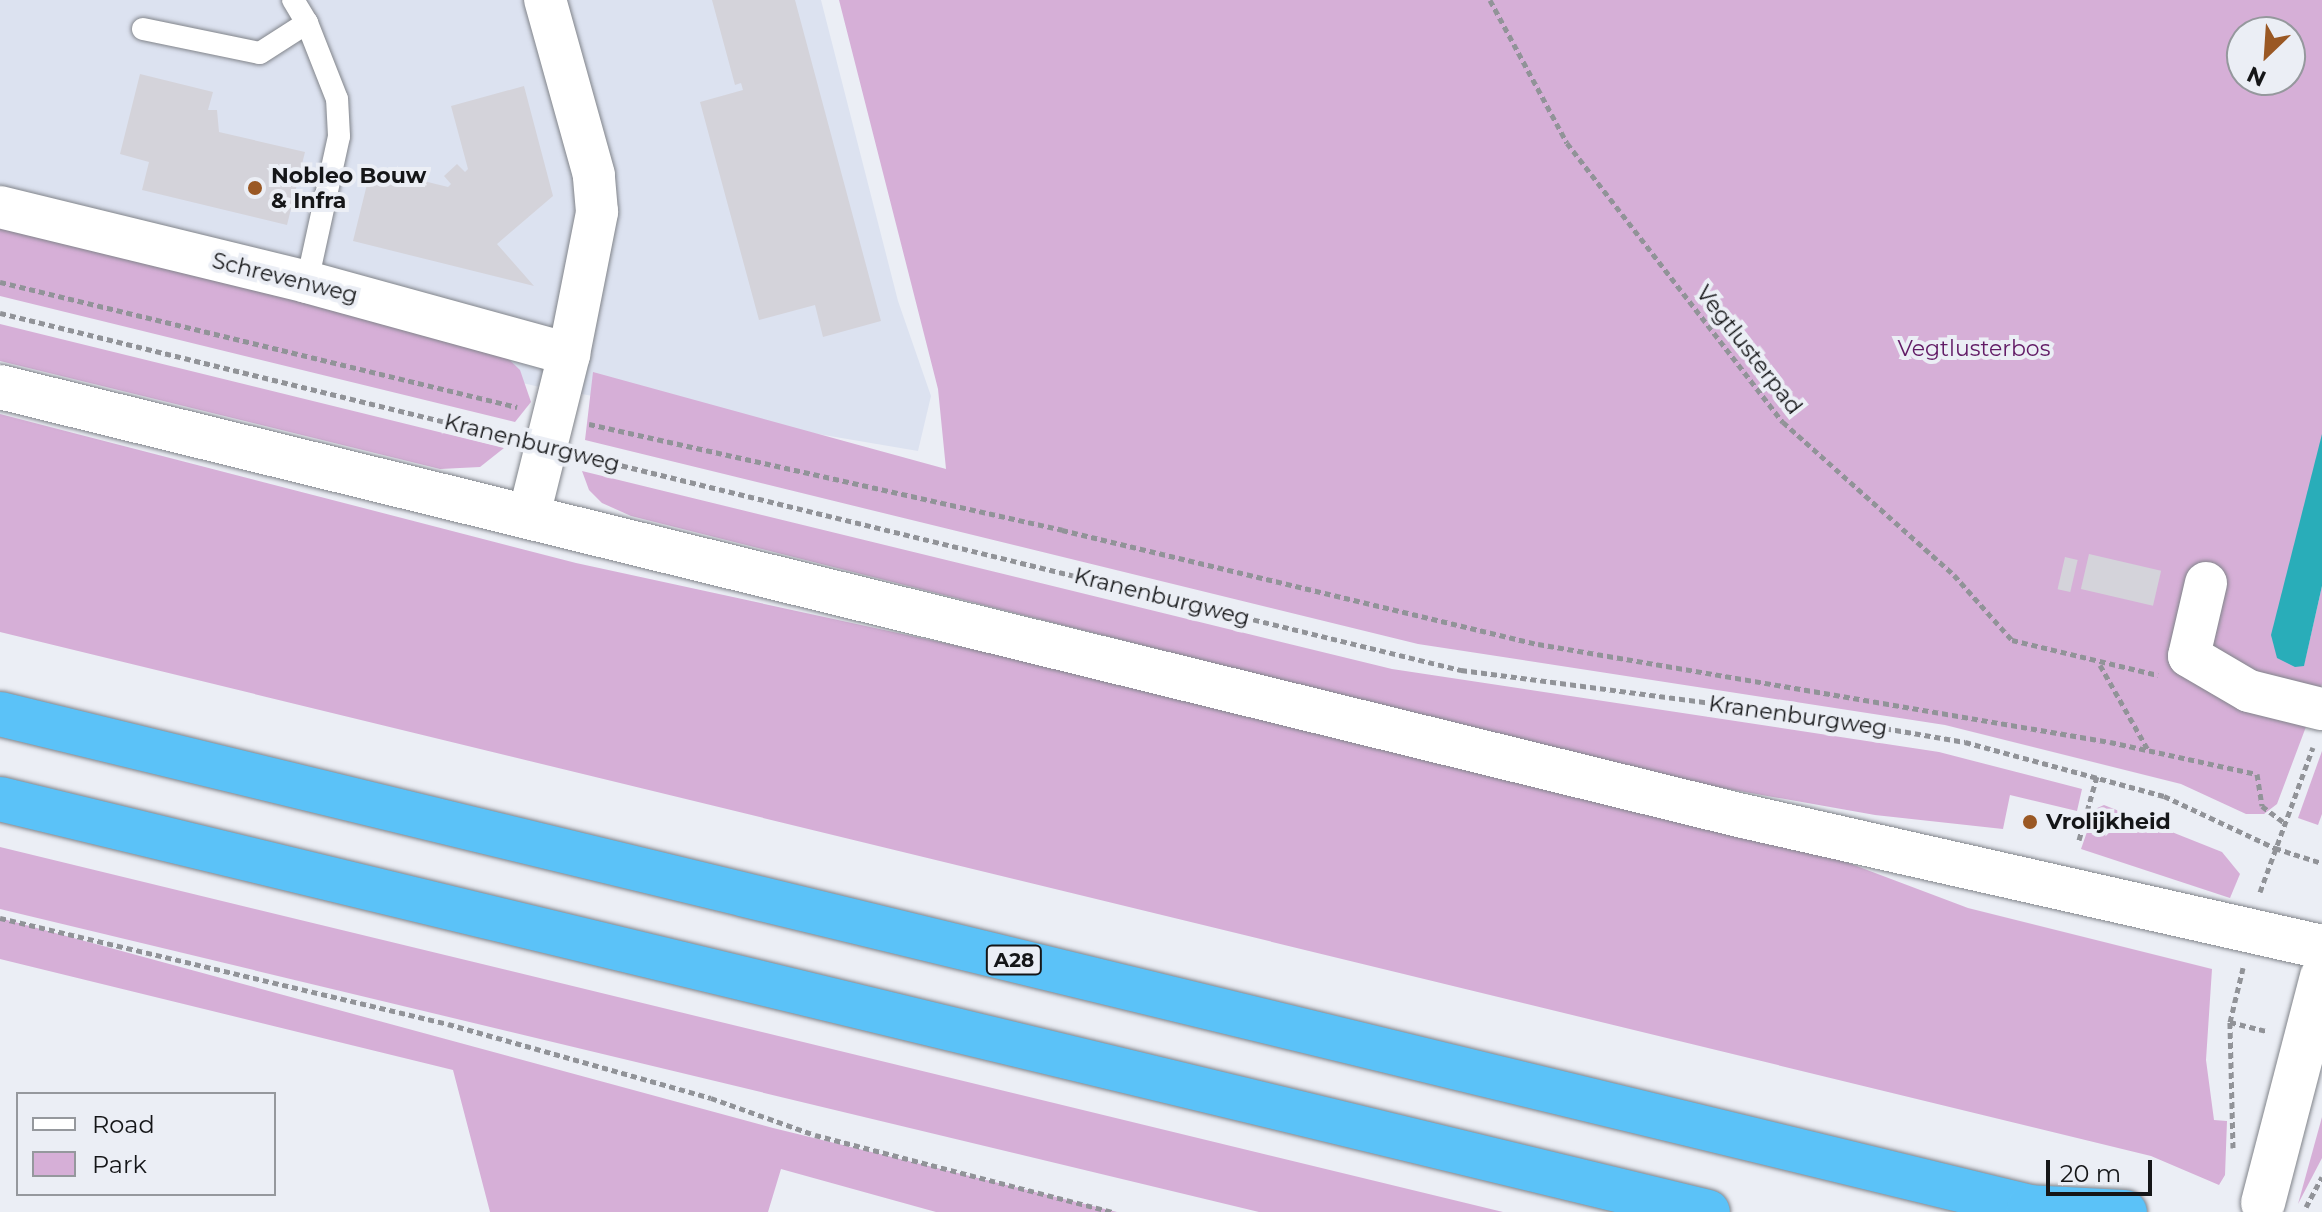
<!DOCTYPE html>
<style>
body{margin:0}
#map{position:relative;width:2322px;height:1212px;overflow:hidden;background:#ebeef5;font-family:Montserrat,sans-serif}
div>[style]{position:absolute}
.built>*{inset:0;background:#dce2f0}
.green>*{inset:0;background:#d6afd7}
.water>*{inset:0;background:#29adb9}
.building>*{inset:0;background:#d4d3da;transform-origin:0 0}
.path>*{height:5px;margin-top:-2.5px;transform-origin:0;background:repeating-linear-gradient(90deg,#919398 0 6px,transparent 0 10px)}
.roads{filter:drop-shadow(0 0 2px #81848a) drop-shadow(0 0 2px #81848a)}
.service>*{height:22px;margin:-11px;padding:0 11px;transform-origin:11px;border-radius:11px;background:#fff}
.minor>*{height:42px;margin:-21px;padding:0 21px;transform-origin:21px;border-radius:21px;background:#fff}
.tertiary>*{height:44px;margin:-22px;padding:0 22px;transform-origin:22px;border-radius:22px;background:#fff}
.secondary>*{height:44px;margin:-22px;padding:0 22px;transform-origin:22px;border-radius:22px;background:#fff}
.motorway>*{height:44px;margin:-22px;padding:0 22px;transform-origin:22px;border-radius:22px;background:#5bc2f8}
.dots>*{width:22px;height:22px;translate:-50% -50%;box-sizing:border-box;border:4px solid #ebeef5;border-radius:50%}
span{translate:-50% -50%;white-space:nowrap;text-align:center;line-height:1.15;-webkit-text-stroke:8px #ebeef5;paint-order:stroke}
.shield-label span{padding:2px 6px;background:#ebeef5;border:2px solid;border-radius:6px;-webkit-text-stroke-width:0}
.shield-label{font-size:20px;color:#151618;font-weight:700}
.poi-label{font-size:22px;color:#151618;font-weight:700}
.left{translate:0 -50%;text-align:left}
.street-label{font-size:22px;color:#151618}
.park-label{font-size:22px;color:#611a65}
.legend{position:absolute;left:16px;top:1092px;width:260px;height:104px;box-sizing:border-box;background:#ebeef5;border:2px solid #95989d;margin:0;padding:10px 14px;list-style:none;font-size:24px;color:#151618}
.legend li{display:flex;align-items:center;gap:16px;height:40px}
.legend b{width:40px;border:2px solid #95989d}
.north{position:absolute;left:2226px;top:16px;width:80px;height:80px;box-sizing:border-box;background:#ebeef5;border:2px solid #95989d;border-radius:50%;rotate:205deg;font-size:22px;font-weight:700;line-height:32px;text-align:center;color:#151618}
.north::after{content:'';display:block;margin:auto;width:28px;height:36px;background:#9a5824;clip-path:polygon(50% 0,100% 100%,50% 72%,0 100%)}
.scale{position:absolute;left:2046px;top:1160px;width:106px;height:36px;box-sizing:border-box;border:4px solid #151618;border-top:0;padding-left:10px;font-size:24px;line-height:28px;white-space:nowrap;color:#151618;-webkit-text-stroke:6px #ebeef5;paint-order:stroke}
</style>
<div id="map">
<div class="built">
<i style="clip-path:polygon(0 0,821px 0,898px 301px,931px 396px,918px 451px,540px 387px,0 265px)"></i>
</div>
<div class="green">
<i style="clip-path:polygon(evenodd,839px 0,2322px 0,2322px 463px,2304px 665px,2322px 586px,2322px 684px,2277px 804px,2264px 814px,2246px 814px,2181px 784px,1945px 725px,1418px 644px,585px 440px,593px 372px,946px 469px,938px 389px,839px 0,2242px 32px,2290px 32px,2290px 80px,2242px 80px,2242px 32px)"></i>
<i style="clip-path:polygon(0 228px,495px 346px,520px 370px,531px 402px,515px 422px,0 296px)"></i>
<i style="clip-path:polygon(0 324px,504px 448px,480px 467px,440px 469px,0 361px)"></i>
<i style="clip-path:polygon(0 414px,576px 563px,1119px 681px,1838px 859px,1968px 908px,2212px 969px,2206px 1060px,2214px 1120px,2227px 1121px,2225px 1175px,2219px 1185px,2151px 1156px,0 632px)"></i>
<i style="clip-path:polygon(582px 471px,1392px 669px,1939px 752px,2082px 789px,2077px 811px,2010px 795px,2003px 829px,1875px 815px,1672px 779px,631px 516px,602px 503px,589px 490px)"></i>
<i style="clip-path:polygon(2322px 751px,2322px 814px,2318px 825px,2298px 818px)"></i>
<i style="clip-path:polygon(2104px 805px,2222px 852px,2240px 874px,2230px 898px,2081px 849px,2095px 809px)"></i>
<i style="clip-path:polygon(0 847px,1503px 1212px,1259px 1212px,0 909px)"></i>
<i style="clip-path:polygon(0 918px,773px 1128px,1117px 1212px,936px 1212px,781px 1169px,768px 1212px,490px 1212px,453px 1070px,0 959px)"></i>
<i style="clip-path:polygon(2322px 1117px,2322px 1158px,2298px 1204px)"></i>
</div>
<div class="water">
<i style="clip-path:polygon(2322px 434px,2322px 586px,2304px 666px,2295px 667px,2277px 658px,2271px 635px)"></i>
</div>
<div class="building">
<i style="clip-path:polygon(712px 0,795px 0,881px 321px,823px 337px,815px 305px,759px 320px,700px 102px,743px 90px,741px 83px,735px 85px)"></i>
<i style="clip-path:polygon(140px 74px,213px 92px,208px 110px,217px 110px,219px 132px,305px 152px,287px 225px,142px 190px,149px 162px,120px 154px)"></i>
<i style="clip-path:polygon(524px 86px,553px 196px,497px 244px,534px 286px,353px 241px,371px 168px,448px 187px,451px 184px,444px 176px,457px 164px,465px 172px,468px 169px,451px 106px)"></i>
<i style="left:2089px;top:554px;width:74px;height:36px;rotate:13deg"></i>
<i style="left:2065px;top:557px;width:13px;height:33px;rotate:13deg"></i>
</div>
<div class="path">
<i style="left:1490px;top:0;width:162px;rotate:61.7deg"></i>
<i style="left:1567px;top:143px;width:353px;rotate:52.3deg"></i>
<i style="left:1783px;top:422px;width:229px;rotate:41.8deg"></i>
<i style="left:1954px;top:575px;width:87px;rotate:48.3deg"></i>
<i style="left:2012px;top:640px;width:150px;rotate:13.5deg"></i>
<i style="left:0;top:282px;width:532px;rotate:13.59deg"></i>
<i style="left:0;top:313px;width:526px;rotate:13.75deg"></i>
<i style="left:589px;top:424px;width:485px;rotate:12.6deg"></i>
<i style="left:1062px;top:530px;width:489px;rotate:13.5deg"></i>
<i style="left:1538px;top:644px;width:580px;rotate:9.72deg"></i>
<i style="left:2110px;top:742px;width:150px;rotate:12.3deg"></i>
<i style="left:2257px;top:774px;width:32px;rotate:81deg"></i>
<i style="left:2262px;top:806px;width:30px;rotate:37deg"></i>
<i style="left:583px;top:456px;width:904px;rotate:13.7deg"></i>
<i style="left:1461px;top:670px;width:368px;rotate:7.5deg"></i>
<i style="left:1826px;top:718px;width:141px;rotate:9.8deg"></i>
<i style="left:1965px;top:742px;width:206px;rotate:15.2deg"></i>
<i style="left:2164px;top:796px;width:123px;rotate:25.1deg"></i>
<i style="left:2275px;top:848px;width:49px;rotate:17.7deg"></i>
<i style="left:2100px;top:665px;width:98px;rotate:60.5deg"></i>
<i style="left:2079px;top:840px;width:66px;rotate:-74.3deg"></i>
<i style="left:2260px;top:892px;width:154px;rotate:-69.9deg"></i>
<i style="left:0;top:918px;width:460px;rotate:13.3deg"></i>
<i style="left:448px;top:1024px;width:273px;rotate:15.7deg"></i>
<i style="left:711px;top:1098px;width:110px;rotate:19.6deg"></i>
<i style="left:815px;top:1135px;width:308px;rotate:14.5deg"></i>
<i style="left:2230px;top:1022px;width:38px;rotate:14deg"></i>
<i style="left:2233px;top:1148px;width:126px;rotate:-91.4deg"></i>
<i style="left:2230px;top:1022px;width:56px;rotate:-76.5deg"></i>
<i style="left:2306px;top:1207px;width:34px;rotate:-62deg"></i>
</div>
<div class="roads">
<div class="service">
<i style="left:143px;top:29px;width:119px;rotate:11.6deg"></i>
<i style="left:260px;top:53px;width:56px;rotate:-32.6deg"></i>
<i style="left:307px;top:23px;width:27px;rotate:-121deg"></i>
<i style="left:307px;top:282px;width:149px;rotate:-77.6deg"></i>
<i style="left:339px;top:136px;width:37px;rotate:-93deg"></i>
<i style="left:337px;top:99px;width:82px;rotate:-111.5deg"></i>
</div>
<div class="minor">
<i style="left:0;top:207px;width:316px;rotate:13.7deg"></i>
<i style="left:307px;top:282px;width:272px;rotate:15.4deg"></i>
<i style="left:529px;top:515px;width:166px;rotate:-76deg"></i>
<i style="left:569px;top:354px;width:145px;rotate:-78.8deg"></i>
<i style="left:597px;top:212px;width:37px;rotate:-95deg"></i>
<i style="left:594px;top:175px;width:182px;rotate:-105.6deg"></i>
<i style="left:2206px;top:583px;width:75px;rotate:103.1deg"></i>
<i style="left:2189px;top:656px;width:69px;rotate:30.3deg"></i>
<i style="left:2249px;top:691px;width:75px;rotate:13.9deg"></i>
</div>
<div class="tertiary">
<i style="left:2263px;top:1203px;width:234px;rotate:-75.4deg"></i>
</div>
<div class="secondary">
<i style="left:0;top:387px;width:1795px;rotate:13.83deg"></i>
<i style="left:1743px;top:816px;width:594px;rotate:12.75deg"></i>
</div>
<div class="motorway">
<i style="left:0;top:714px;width:2110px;rotate:13.65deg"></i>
<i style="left:0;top:799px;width:1757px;rotate:13.59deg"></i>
<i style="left:2029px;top:1207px;width:96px;rotate:3deg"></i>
</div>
</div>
<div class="dots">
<i style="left:255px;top:188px;background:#9a5824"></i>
<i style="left:2030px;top:822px;background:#9a5824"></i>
</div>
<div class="shield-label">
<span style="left:1014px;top:960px">A28</span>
</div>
<div class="poi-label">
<span class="left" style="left:271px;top:188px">Nobleo Bouw<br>&amp; Infra</span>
<span class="left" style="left:2046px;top:822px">Vrolijkheid</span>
</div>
<div class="street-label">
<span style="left:285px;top:278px;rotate:14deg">Schrevenweg</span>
<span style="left:1749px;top:350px;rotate:52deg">Vegtlusterpad</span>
<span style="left:532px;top:443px;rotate:14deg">Kranenburgweg</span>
<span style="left:1162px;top:597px;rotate:14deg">Kranenburgweg</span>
<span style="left:1798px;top:716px;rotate:8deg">Kranenburgweg</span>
</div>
<div class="park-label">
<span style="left:1974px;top:349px">Vegtlusterbos</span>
</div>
<ul class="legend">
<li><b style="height:10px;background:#fff"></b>Road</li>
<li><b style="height:22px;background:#d6afd7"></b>Park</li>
</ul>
<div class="north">N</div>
<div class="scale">20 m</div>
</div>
